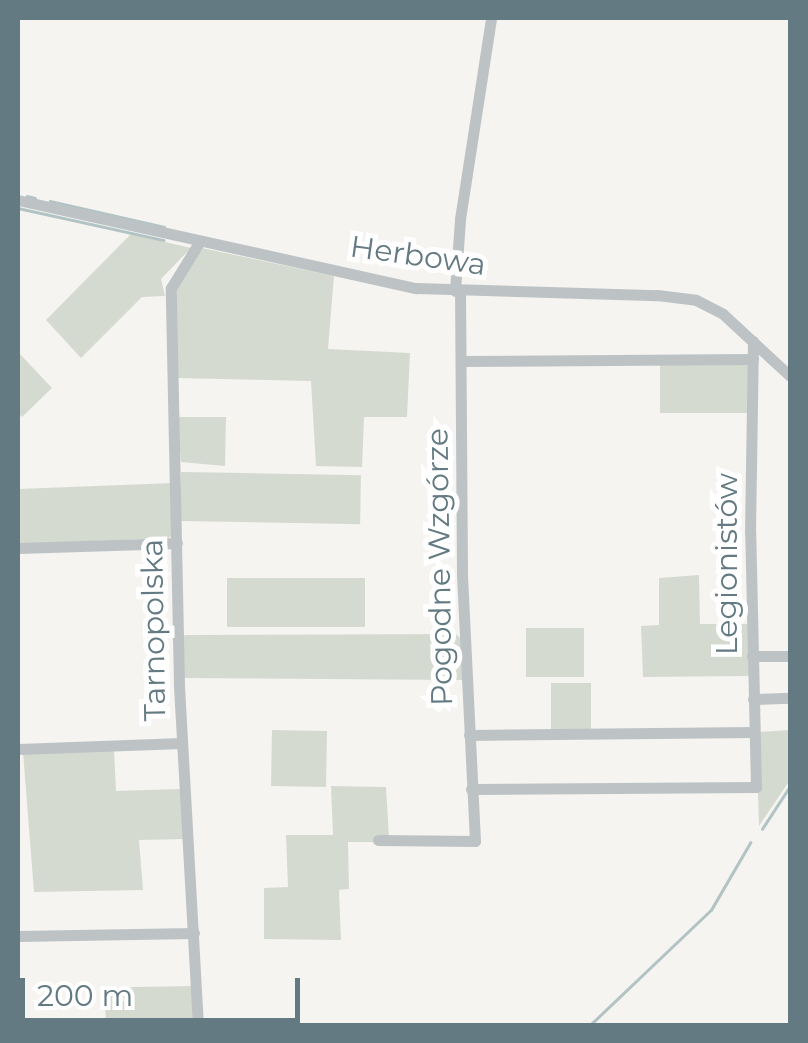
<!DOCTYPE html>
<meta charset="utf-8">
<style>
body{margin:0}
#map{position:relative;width:808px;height:1043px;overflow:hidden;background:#f5f4f1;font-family:Montserrat,sans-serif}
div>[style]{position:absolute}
.green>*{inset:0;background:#d5dad0;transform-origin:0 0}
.stream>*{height:2.5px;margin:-1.25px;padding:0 1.25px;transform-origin:1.25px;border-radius:1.25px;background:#b2c3c4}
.street>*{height:11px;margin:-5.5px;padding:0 5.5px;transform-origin:5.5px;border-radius:5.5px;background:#bdc3c5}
span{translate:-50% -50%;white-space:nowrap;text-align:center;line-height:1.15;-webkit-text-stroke:10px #fff;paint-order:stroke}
.street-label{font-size:30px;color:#637a82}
.frame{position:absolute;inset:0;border:20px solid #637a82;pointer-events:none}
.scale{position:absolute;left:20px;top:978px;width:280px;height:45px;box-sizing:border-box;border:5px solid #637a82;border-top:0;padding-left:12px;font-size:30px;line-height:35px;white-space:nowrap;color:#637a82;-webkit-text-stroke:8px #fff;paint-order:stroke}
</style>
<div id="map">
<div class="green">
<i style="clip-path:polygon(131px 234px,191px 248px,161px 279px,165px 296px,142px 297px,81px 358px,46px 320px)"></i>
<i style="clip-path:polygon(202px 248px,334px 276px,328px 349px,410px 353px,407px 417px,364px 417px,362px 467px,316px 466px,311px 381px,176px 378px,175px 303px,178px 284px)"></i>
<i style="clip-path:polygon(18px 352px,52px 388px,22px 417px,18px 413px)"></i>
<i style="left:749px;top:362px;width:51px;height:89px;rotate:90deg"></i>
<i style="clip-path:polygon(177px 417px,226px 417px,225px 466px,181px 462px)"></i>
<i style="left:181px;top:472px;width:180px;height:49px;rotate:1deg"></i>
<i style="clip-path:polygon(173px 483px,173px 533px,169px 538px,18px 544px,18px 489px)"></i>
<i style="clip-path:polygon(699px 575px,700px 624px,748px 624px,749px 676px,643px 677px,641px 626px,659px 625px,659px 578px)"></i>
<i style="left:227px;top:578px;width:138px;height:49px"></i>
<i style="left:526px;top:628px;width:58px;height:49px"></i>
<i style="clip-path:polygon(456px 634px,461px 639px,463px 680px,182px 678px,181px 639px,185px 635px)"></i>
<i style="left:551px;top:683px;width:40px;height:49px"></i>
<i style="left:272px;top:730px;width:55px;height:56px;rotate:1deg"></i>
<i style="clip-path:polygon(790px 730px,790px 780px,759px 826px,756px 732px)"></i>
<i style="clip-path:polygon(114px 748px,116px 791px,181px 789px,185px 839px,139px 840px,143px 890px,34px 892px,23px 752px)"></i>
<i style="clip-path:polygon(331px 786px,386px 787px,389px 837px,375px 842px,348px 842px,349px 889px,339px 890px,341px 940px,264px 939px,264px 888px,288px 887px,286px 835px,333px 835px)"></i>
<i style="left:195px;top:986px;width:39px;height:90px;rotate:89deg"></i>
</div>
<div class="stream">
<i style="left:27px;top:196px;width:8px;rotate:14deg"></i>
<i style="left:50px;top:201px;width:117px;rotate:12.8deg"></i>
<i style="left:18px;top:208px;width:149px;rotate:12.4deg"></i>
<i style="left:762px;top:829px;width:51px;rotate:-56.9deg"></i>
<i style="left:589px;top:1026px;width:168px;rotate:-43.6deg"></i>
<i style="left:711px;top:910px;width:78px;rotate:-59.8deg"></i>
</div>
<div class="street">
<i style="left:18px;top:200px;width:408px;rotate:12.5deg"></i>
<i style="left:416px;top:288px;width:241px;rotate:1.7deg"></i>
<i style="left:657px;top:295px;width:39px;rotate:7deg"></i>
<i style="left:696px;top:300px;width:30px;rotate:27deg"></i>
<i style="left:723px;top:314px;width:91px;rotate:42.8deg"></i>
<i style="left:455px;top:291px;width:72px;rotate:-86deg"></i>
<i style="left:460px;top:219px;width:203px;rotate:-81.2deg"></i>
<i style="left:461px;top:361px;width:292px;rotate:-0.4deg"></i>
<i style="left:18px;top:548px;width:159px;rotate:-1.8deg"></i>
<i style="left:752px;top:656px;width:38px"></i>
<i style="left:753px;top:699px;width:37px;rotate:-2deg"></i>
<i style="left:469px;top:735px;width:285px;rotate:-0.6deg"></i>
<i style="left:18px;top:749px;width:164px;rotate:-2.1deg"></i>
<i style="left:471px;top:789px;width:285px;rotate:-0.4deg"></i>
<i style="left:756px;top:787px;width:255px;rotate:-91.3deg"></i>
<i style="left:750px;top:532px;width:191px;rotate:-89.1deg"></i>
<i style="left:378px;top:840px;width:97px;rotate:0.6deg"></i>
<i style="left:475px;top:841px;width:268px;rotate:-92.8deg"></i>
<i style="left:462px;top:573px;width:282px;rotate:-90.4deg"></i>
<i style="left:18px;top:936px;width:176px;rotate:-1deg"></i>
<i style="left:198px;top:1026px;width:343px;rotate:-93.2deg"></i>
<i style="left:179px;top:684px;width:396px;rotate:-91.2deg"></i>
<i style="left:171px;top:288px;width:55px;rotate:-58.3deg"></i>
</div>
<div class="street-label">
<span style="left:418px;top:256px;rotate:8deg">Herbowa</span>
<span style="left:727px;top:564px;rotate:-90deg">Legionistów</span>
<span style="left:440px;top:567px;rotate:-91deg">Pogodne Wzgórze</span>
<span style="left:154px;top:630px;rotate:-91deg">Tarnopolska</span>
</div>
<div class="frame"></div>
<div class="scale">200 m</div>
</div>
